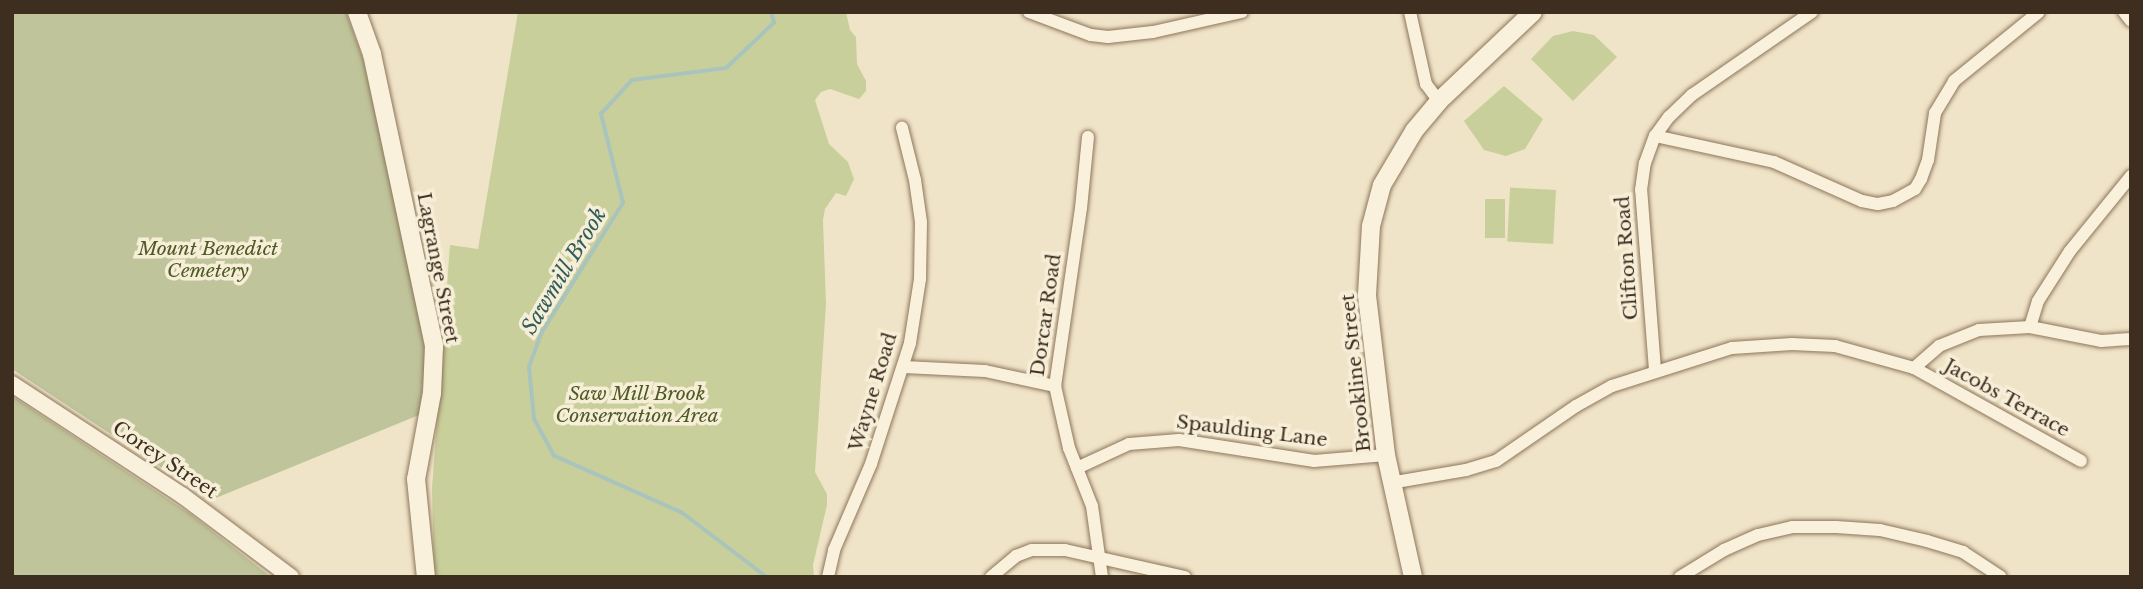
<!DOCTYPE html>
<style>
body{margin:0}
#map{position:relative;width:2143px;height:589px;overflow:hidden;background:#f0e4c8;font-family:"Libre Baskerville",serif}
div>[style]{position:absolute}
.green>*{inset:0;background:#c9cf9b;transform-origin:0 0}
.cemetery>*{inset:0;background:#bfc49a}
.stream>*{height:3.5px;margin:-1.75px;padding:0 1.75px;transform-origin:1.75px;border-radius:1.75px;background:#a9c4bc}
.roads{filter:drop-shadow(0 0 2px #8d765c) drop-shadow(0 0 2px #8d765c)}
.minor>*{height:12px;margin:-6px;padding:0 6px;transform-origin:6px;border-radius:6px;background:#faf1dc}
.tertiary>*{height:16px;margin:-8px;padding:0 8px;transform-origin:8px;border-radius:8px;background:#faf1dc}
.secondary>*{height:18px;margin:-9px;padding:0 9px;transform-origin:9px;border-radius:9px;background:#faf1dc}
span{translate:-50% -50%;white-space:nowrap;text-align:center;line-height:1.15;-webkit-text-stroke:7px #f7eed8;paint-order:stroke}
.park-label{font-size:19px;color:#4d5a26;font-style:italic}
.street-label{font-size:19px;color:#3d2e20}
.water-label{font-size:21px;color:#2f5d5a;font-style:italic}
.frame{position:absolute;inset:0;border:14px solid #3d2e20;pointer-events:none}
</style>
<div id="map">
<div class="green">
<i style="clip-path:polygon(518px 12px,846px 12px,850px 30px,856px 37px,857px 64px,866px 81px,866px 91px,859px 99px,830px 89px,821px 92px,815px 100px,829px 144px,848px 162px,854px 179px,846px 196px,836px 193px,825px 209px,823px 220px,826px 304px,815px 472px,827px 494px,827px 505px,813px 565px,814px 577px,434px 577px,432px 488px,450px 245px,478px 249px)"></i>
<i style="clip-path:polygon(1573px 31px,1594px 35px,1617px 57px,1573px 101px,1531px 59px,1553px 36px)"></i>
<i style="clip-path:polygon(1504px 86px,1543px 119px,1525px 149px,1506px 156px,1484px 150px,1464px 121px)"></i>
<i style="left:1556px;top:190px;width:54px;height:46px;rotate:93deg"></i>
<i style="left:1485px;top:199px;width:20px;height:39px"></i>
</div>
<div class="cemetery">
<i style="clip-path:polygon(12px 12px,346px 12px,364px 62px,421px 320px,426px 360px,419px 415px,211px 500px,12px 369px)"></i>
<i style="clip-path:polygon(12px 396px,189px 513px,271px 577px,12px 577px)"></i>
</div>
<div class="stream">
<i style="left:766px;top:577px;width:106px;rotate:-142.7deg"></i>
<i style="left:682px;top:513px;width:140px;rotate:-156deg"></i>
<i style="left:554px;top:456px;width:42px;rotate:-118.4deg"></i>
<i style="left:534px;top:419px;width:52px;rotate:-95.5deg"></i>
<i style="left:529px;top:367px;width:37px;rotate:-70deg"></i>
<i style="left:542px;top:332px;width:152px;rotate:-57.9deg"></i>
<i style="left:623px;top:203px;width:92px;rotate:-103.9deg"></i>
<i style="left:601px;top:114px;width:46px;rotate:-47.6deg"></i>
<i style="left:632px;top:80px;width:95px;rotate:-7.3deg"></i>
<i style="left:726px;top:68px;width:66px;rotate:-43.2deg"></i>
<i style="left:774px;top:23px;width:11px;rotate:-105deg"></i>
</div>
<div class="roads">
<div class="minor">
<i style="left:1029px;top:12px;width:66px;rotate:20.4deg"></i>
<i style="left:1091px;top:35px;width:17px;rotate:7deg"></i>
<i style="left:1108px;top:37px;width:45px;rotate:-6.3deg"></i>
<i style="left:1153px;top:32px;width:91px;rotate:-12.7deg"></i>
<i style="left:1410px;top:12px;width:74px;rotate:77.5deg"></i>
<i style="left:1426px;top:84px;width:21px;rotate:53deg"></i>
<i style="left:2124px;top:12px;width:11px;rotate:52deg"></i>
<i style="left:1655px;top:136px;width:122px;rotate:12.3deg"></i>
<i style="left:1774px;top:162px;width:96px;rotate:23.9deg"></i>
<i style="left:1862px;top:201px;width:16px;rotate:11deg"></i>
<i style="left:1878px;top:204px;width:15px;rotate:-11deg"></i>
<i style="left:1893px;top:201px;width:25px;rotate:-29deg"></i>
<i style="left:1915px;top:189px;width:12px;rotate:-59deg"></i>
<i style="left:1921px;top:179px;width:20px;rotate:-70deg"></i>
<i style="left:1928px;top:160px;width:48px;rotate:-81.5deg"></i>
<i style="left:1935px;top:113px;width:37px;rotate:-59deg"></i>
<i style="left:1954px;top:81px;width:109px;rotate:-39.1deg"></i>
<i style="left:1088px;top:137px;width:71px;rotate:95.6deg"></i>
<i style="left:1081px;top:208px;width:180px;rotate:98.3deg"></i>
<i style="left:1055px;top:386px;width:64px;rotate:77.3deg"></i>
<i style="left:1069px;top:448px;width:62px;rotate:68.4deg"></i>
<i style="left:1092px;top:506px;width:72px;rotate:82deg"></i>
<i style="left:2030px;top:327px;width:27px;rotate:-73deg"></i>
<i style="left:2038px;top:301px;width:59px;rotate:-57.4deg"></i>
<i style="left:2070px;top:251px;width:97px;rotate:-50.9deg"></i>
<i style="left:904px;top:367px;width:81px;rotate:2.8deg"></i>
<i style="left:985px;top:371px;width:72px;rotate:12.1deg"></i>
<i style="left:1914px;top:368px;width:191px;rotate:29.1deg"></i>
<i style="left:1655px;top:370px;width:181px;rotate:-94.4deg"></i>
<i style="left:1641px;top:190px;width:27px;rotate:-82deg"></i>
<i style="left:1645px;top:163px;width:29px;rotate:-70deg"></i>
<i style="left:1655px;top:136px;width:24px;rotate:-54deg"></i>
<i style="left:1669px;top:117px;width:32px;rotate:-44deg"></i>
<i style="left:1692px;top:95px;width:146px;rotate:-34.7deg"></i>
<i style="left:1077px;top:468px;width:57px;rotate:-24.8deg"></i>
<i style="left:1129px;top:444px;width:50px;rotate:-4.6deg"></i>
<i style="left:1179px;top:440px;width:137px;rotate:8.8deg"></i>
<i style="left:1314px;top:461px;width:72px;rotate:-4.8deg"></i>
<i style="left:1390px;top:483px;width:77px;rotate:-9.7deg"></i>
<i style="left:1466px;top:470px;width:31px;rotate:-17deg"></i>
<i style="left:1496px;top:461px;width:97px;rotate:-34.5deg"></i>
<i style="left:1576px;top:406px;width:41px;rotate:-29.1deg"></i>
<i style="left:1612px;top:386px;width:126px;rotate:-17.6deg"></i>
<i style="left:1732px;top:348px;width:60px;rotate:-3.8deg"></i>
<i style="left:1792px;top:344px;width:43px;rotate:2.7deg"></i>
<i style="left:1835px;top:346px;width:82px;rotate:15.6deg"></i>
<i style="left:1914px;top:368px;width:33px;rotate:-41deg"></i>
<i style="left:1939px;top:346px;width:43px;rotate:-21.8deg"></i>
<i style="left:1979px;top:330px;width:51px;rotate:-3.4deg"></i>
<i style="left:2030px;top:327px;width:72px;rotate:11.2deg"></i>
<i style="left:2101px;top:341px;width:30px;rotate:-4deg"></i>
<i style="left:828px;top:577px;width:28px;rotate:-77deg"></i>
<i style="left:834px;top:550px;width:94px;rotate:-66.7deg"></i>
<i style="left:871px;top:464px;width:127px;rotate:-72.1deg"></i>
<i style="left:910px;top:343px;width:65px;rotate:-81.1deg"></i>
<i style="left:920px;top:279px;width:57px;rotate:-89deg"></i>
<i style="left:921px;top:222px;width:42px;rotate:-98.1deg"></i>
<i style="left:915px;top:180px;width:54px;rotate:-104deg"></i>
<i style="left:991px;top:577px;width:33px;rotate:-40deg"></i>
<i style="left:1016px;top:556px;width:17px;rotate:-21deg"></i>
<i style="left:1032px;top:550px;width:33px"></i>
<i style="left:1065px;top:550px;width:123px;rotate:12.7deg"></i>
<i style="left:1680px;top:577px;width:52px;rotate:-31.5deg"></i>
<i style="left:1724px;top:550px;width:37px;rotate:-24deg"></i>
<i style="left:1758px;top:535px;width:35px;rotate:-13deg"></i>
<i style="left:1792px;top:527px;width:44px"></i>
<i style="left:1836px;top:527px;width:44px;rotate:3.9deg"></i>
<i style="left:1880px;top:530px;width:48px;rotate:13.2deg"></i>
<i style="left:1927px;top:541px;width:38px;rotate:17deg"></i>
<i style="left:1963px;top:552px;width:45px;rotate:33.3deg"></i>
</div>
<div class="tertiary">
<i style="left:12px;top:384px;width:204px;rotate:33.2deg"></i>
<i style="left:183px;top:496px;width:135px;rotate:36.9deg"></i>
</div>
<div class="secondary">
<i style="left:357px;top:12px;width:45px;rotate:70.3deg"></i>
<i style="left:372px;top:54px;width:299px;rotate:78deg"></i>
<i style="left:434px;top:346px;width:47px;rotate:92.4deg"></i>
<i style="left:432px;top:393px;width:87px;rotate:100.5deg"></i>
<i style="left:416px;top:479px;width:99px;rotate:84.2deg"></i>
<i style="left:1413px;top:577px;width:125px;rotate:-102.5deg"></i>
<i style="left:1386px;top:455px;width:161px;rotate:-96.8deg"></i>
<i style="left:1367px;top:295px;width:69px;rotate:-86.7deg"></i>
<i style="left:1371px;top:226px;width:42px;rotate:-75deg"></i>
<i style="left:1382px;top:185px;width:63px;rotate:-59.3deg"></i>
<i style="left:1414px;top:131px;width:39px;rotate:-50deg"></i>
<i style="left:1439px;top:101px;width:129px;rotate:-43.4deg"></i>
</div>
</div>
<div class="park-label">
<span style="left:208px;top:260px">Mount Benedict<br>Cemetery</span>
<span style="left:637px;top:405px">Saw Mill Brook<br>Conservation Area</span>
</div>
<div class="street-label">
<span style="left:1627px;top:258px;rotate:-94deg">Clifton Road</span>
<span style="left:438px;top:268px;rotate:79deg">Lagrange Street</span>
<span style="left:1046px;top:315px;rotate:-82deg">Dorcar Road</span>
<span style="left:1356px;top:373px;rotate:-96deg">Brookline Street</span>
<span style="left:873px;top:392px;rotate:-73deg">Wayne Road</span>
<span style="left:2007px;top:398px;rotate:29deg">Jacobs Terrace</span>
<span style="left:1252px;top:431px;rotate:7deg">Spaulding Lane</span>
<span style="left:165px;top:460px;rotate:34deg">Corey Street</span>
</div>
<div class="water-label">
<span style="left:564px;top:271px;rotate:-59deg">Sawmill Brook</span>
</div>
<div class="frame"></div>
</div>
